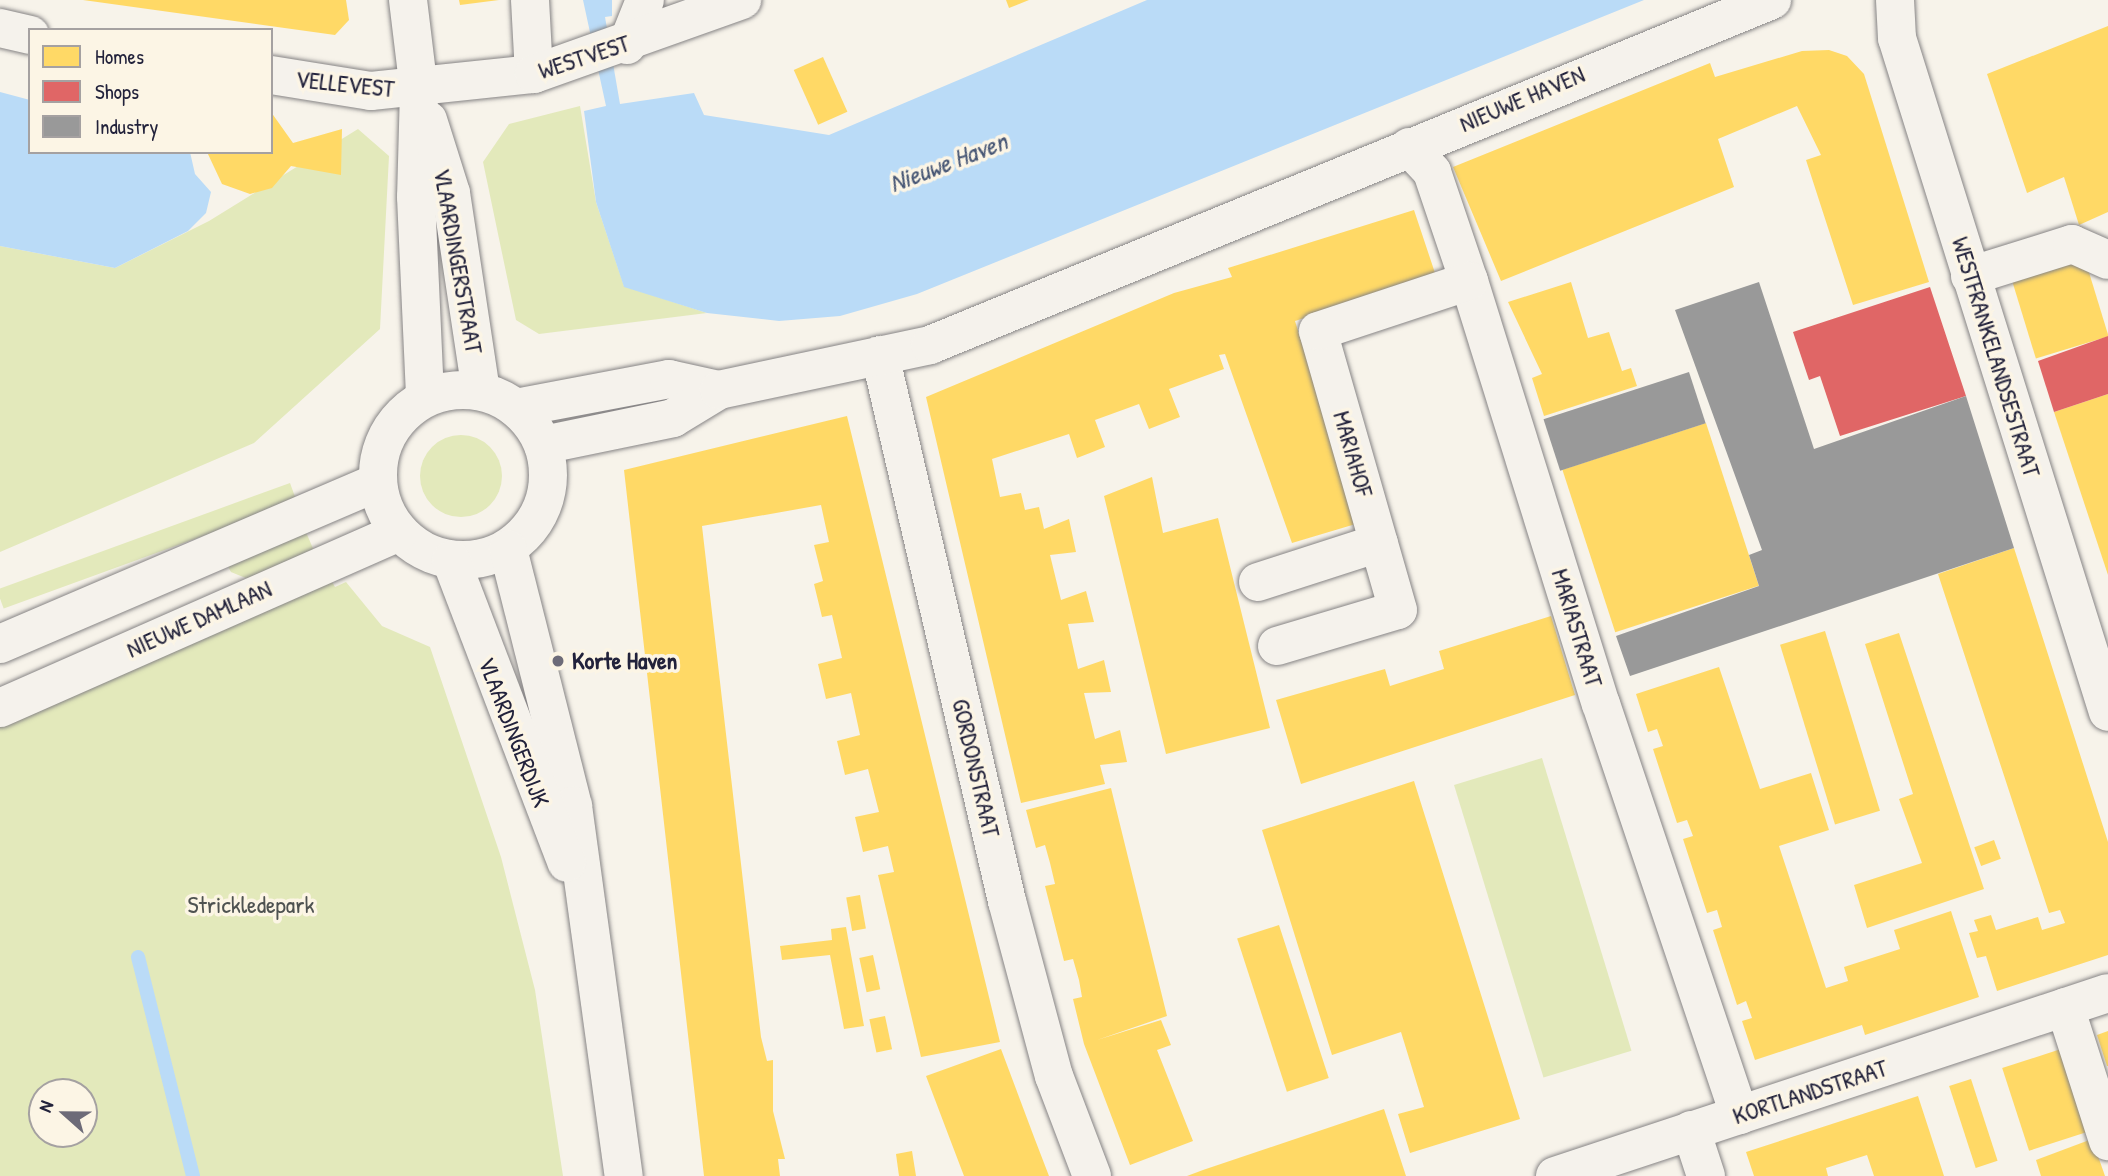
<!DOCTYPE html>
<style>
body{margin:0}
#map{position:relative;width:2108px;height:1176px;overflow:hidden;background:#f7f3ea;font-family:"Patrick Hand",sans-serif}
div>[style]{position:absolute}
.green>*{inset:0;background:#e3e9bb;transform-origin:0 0}
.round{border-radius:50%}
.water>*{inset:0;background:#badbf7}
.homes>*{inset:0;background:#ffd966;transform-origin:0 0}
.shops>*{inset:0;background:#e06666}
.industry>*{inset:0;background:#999;transform-origin:0 0}
.stream>*{height:14px;margin:-7px;padding:0 7px;transform-origin:7px;border-radius:7px;background:#badbf7}
.roads{filter:drop-shadow(0 0 2px #868485) drop-shadow(0 0 2px #868485)}
.minor>*{height:38px;margin:-19px;padding:0 19px;transform-origin:19px;border-radius:19px;background:#f5f2ec}
.minor>.ring{margin:-19px;padding:0;box-sizing:content-box;background:none;border:38px solid #f5f2ec;border-radius:50%}
.dots>*{width:19px;height:19px;translate:-50% -50%;box-sizing:border-box;border:4px solid #fcf5e5;border-radius:50%}
span{translate:-50% -50%;white-space:nowrap;text-align:center;line-height:1.15;-webkit-text-stroke:7px #fcf5e5;paint-order:stroke}
.street-label{font-size:24px;color:#22223b}
.poi-label{font-size:24px;color:#22223b;font-weight:700}
.left{translate:0 -50%;text-align:left}
.park-label{font-size:24px;color:#4e5251}
.water-label{font-size:26px;color:#485775;font-style:italic}
.legend{position:absolute;left:28px;top:28px;width:245px;height:126px;box-sizing:border-box;background:#fcf5e5;border:2px solid #a5a1a1;margin:0;padding:9px 12px;list-style:none;font-size:21px;color:#22223b}
.legend li{display:flex;align-items:center;gap:14px;height:35px}
.legend b{width:35px;border:2px solid #a5a1a1}
.north{position:absolute;left:28px;top:1078px;width:70px;height:70px;box-sizing:border-box;background:#fcf5e5;border:2px solid #a5a1a1;border-radius:50%;rotate:291deg;font-size:19px;font-weight:700;line-height:28px;text-align:center;color:#22223b}
.north::after{content:'';display:block;margin:auto;width:24px;height:32px;background:#6d6b78;clip-path:polygon(50% 0,100% 100%,50% 72%,0 100%)}
</style>
<div id="map">
<div class="green">
<i style="clip-path:polygon(580px 106px,596px 202px,624px 286px,707px 313px,539px 334px,516px 320px,483px 162px,509px 124px)"></i>
<i style="clip-path:polygon(358px 129px,389px 156px,380px 329px,254px 443px,0 552px,0 246px,115px 268px,209px 221px)"></i>
<i class="round" style="left:420px;top:435px;width:82px;height:82px"></i>
<i style="left:290px;top:483px;width:20px;height:312px;rotate:70deg"></i>
<i style="clip-path:polygon(305px 530px,315px 553px,253px 581px,231px 572px,226px 563px)"></i>
<i style="clip-path:polygon(evenodd,330px 578px,335px 587px,346px 582px,382px 626px,430px 647px,501px 857px,535px 990px,563px 1176px,0 1176px,0 721px,330px 578px,42px 1092px,84px 1092px,84px 1134px,42px 1134px,42px 1092px)"></i>
<i style="left:1542px;top:758px;width:306px;height:92px;rotate:73deg"></i>
</div>
<div class="water">
<i style="clip-path:polygon(583px 0,612px 0,612px 16px,605px 17px,620px 104px,694px 93px,704px 115px,829px 135px,1147px 0,1644px 0,917px 294px,840px 316px,779px 321px,707px 313px,624px 287px,596px 202px,584px 111px,606px 106px)"></i>
<i style="clip-path:polygon(0 92px,30px 100px,30px 152px,190px 152px,195px 174px,211px 192px,206px 213px,188px 231px,115px 268px,0 246px)"></i>
</div>
<div class="homes">
<i style="clip-path:polygon(83px 0,346px 0,349px 20px,335px 35px)"></i>
<i style="clip-path:polygon(459px 0,499px 0,460px 5px)"></i>
<i style="clip-path:polygon(1006px 0,1029px 0,1009px 8px)"></i>
<i style="clip-path:polygon(2108px 26px,2108px 212px,2079px 225px,2064px 177px,2027px 193px,1987px 74px)"></i>
<i style="clip-path:polygon(1829px 50px,1847px 56px,1864px 74px,1929px 282px,1853px 305px,1806px 160px,1821px 155px,1797px 106px,1718px 139px,1734px 187px,1501px 281px,1453px 167px,1710px 63px,1715px 77px,1802px 51px)"></i>
<i style="left:823px;top:57px;width:60px;height:32px;rotate:66deg"></i>
<i style="clip-path:polygon(271px 112px,293px 143px,342px 129px,341px 175px,291px 166px,272px 188px,250px 194px,222px 184px,207px 152px,271px 152px)"></i>
<i style="clip-path:polygon(1414px 210px,1436px 276px,1295px 321px,1359px 523px,1292px 543px,1225px 354px,1219px 355px,1224px 369px,1169px 389px,1180px 417px,1149px 429px,1139px 404px,1095px 420px,1105px 447px,1090px 453px,1077px 458px,1069px 434px,992px 459px,1000px 497px,1021px 493px,1025px 510px,1039px 507px,1044px 529px,1069px 519px,1076px 552px,1050px 555px,1061px 600px,1086px 591px,1094px 622px,1068px 624px,1078px 669px,1104px 660px,1111px 692px,1084px 693px,1095px 739px,1120px 730px,1127px 762px,1100px 765px,1105px 784px,1021px 803px,926px 397px,1174px 293px,1232px 277px,1228px 268px)"></i>
<i style="left:2084px;top:256px;width:84px;height:76px;rotate:73deg"></i>
<i style="clip-path:polygon(1571px 282px,1588px 338px,1609px 332px,1622px 371px,1631px 368px,1637px 386px,1544px 416px,1532px 378px,1542px 374px,1508px 302px)"></i>
<i style="clip-path:polygon(2108px 394px,2108px 575px,2054px 412px)"></i>
<i style="clip-path:polygon(847px 416px,1000px 1042px,921px 1057px,878px 875px,894px 872px,888px 846px,863px 852px,855px 817px,879px 812px,868px 769px,845px 775px,837px 741px,860px 735px,851px 693px,826px 699px,818px 664px,842px 658px,832px 615px,822px 617px,814px 584px,823px 581px,814px 545px,829px 542px,821px 505px,702px 526px,761px 1037px,767px 1061px,773px 1060px,773px 1111px,785px 1159px,778px 1159px,780px 1176px,704px 1176px,624px 470px)"></i>
<i style="left:1706px;top:423px;width:171px;height:151px;rotate:72deg"></i>
<i style="clip-path:polygon(1152px 477px,1163px 533px,1218px 518px,1270px 728px,1166px 754px,1104px 496px)"></i>
<i style="clip-path:polygon(2014px 548px,2108px 842px,2108px 955px,1997px 991px,1986px 956px,1977px 958px,1969px 933px,1978px 931px,1974px 920px,1991px 915px,1996px 930px,2038px 917px,2042px 930px,2065px 923px,2060px 910px,2049px 913px,1938px 574px)"></i>
<i style="clip-path:polygon(1551px 616px,1575px 695px,1301px 784px,1276px 700px,1385px 669px,1390px 686px,1444px 669px,1439px 651px)"></i>
<i style="left:1825px;top:631px;width:188px;height:47px;rotate:73deg"></i>
<i style="clip-path:polygon(1899px 633px,1984px 889px,1867px 928px,1854px 885px,1922px 863px,1899px 799px,1913px 794px,1865px 644px)"></i>
<i style="clip-path:polygon(1719px 667px,1760px 789px,1811px 773px,1829px 830px,1779px 846px,1826px 988px,1848px 981px,1844px 967px,1900px 949px,1894px 930px,1951px 911px,1979px 997px,1865px 1035px,1862px 1025px,1755px 1060px,1742px 1021px,1752px 1018px,1746px 1001px,1737px 1005px,1713px 930px,1722px 927px,1717px 910px,1707px 913px,1683px 839px,1693px 836px,1687px 820px,1677px 823px,1653px 749px,1663px 746px,1657px 729px,1648px 732px,1636px 694px)"></i>
<i style="clip-path:polygon(1414px 781px,1520px 1119px,1410px 1153px,1398px 1114px,1424px 1107px,1401px 1032px,1332px 1055px,1262px 830px)"></i>
<i style="clip-path:polygon(1111px 788px,1167px 1016px,1097px 1040px,1161px 1020px,1171px 1045px,1157px 1050px,1193px 1141px,1130px 1165px,1084px 1044px,1073px 999px,1082px 997px,1079px 980px,1073px 959px,1064px 961px,1045px 886px,1055px 884px,1050px 863px,1045px 845px,1036px 848px,1026px 810px)"></i>
<i style="left:1994px;top:840px;width:20px;height:21px;rotate:70deg"></i>
<i style="left:860px;top:895px;width:34px;height:14px;rotate:80deg"></i>
<i style="left:1279px;top:925px;width:161px;height:44px;rotate:72deg"></i>
<i style="clip-path:polygon(846px 927px,864px 1026px,844px 1029px,830px 955px,782px 960px,780px 946px,832px 940px,831px 929px)"></i>
<i style="left:873px;top:955px;width:35px;height:14px;rotate:78deg"></i>
<i style="left:885px;top:1016px;width:34px;height:16px;rotate:78deg"></i>
<i style="clip-path:polygon(2108px 1031px,2108px 1066px,2107px 1066px,2097px 1035px)"></i>
<i style="left:2064px;top:1048px;width:87px;height:65px;rotate:72deg"></i>
<i style="clip-path:polygon(1001px 1049px,1034px 1137px,1049px 1176px,964px 1176px,948px 1134px,926px 1076px)"></i>
<i style="left:1971px;top:1079px;width:86px;height:23px;rotate:72deg"></i>
<i style="clip-path:polygon(1918px 1096px,1944px 1176px,1874px 1176px,1867px 1155px,1826px 1168px,1828px 1176px,1754px 1176px,1746px 1152px)"></i>
<i style="clip-path:polygon(1384px 1109px,1406px 1176px,1187px 1176px,1203px 1170px)"></i>
<i style="clip-path:polygon(2092px 1139px,2105px 1176px,2041px 1176px,2036px 1160px)"></i>
<i style="clip-path:polygon(912px 1151px,916px 1176px,899px 1176px,896px 1154px)"></i>
</div>
<div class="shops">
<i style="clip-path:polygon(1930px 287px,1966px 396px,1840px 436px,1820px 376px,1809px 380px,1793px 332px)"></i>
<i style="clip-path:polygon(2108px 336px,2108px 394px,2054px 412px,2038px 361px)"></i>
</div>
<div class="industry">
<i style="clip-path:polygon(1759px 282px,1814px 449px,1966px 396px,2014px 548px,1630px 676px,1616px 636px,1759px 586px,1749px 555px,1762px 550px,1675px 310px)"></i>
<i style="left:1689px;top:372px;width:54px;height:153px;rotate:72deg"></i>
</div>
<div class="stream">
<i style="left:138px;top:957px;width:226px;rotate:75.9deg"></i>
</div>
<div class="roads">
<div class="minor">
<i style="left:408px;top:0;width:92px;rotate:83.1deg"></i>
<i style="left:419px;top:91px;width:106px;rotate:91.6deg"></i>
<i style="left:416px;top:197px;width:201px;rotate:87.4deg"></i>
<i style="left:530px;top:0;width:74px;rotate:86.9deg"></i>
<i style="left:1895px;top:0;width:38px;rotate:87deg"></i>
<i style="left:1897px;top:38px;width:706px;rotate:72.62deg"></i>
<i style="left:0;top:28px;width:31px;rotate:13deg"></i>
<i style="left:627px;top:45px;width:48px;rotate:-68.2deg"></i>
<i style="left:271px;top:75px;width:101px;rotate:9.1deg"></i>
<i style="left:371px;top:91px;width:164px;rotate:-6deg"></i>
<i style="left:534px;top:74px;width:221px;rotate:-19.6deg"></i>
<i style="left:428px;top:120px;width:77px;rotate:72.5deg"></i>
<i style="left:451px;top:193px;width:200px;rotate:81.4deg"></i>
<i style="left:1409px;top:147px;width:34px;rotate:47deg"></i>
<i style="left:1432px;top:172px;width:115px;rotate:71.3deg"></i>
<i style="left:1469px;top:281px;width:443px;rotate:72.7deg"></i>
<i style="left:1601px;top:704px;width:434px;rotate:71.4deg"></i>
<i style="left:1970px;top:276px;width:107px;rotate:-17.4deg"></i>
<i style="left:2072px;top:244px;width:39px;rotate:24deg"></i>
<i style="left:880px;top:355px;width:561px;rotate:76.91deg"></i>
<i style="left:1007px;top:901px;width:181px;rotate:75deg"></i>
<i style="left:1054px;top:1076px;width:107px;rotate:69.2deg"></i>
<i class="ring" style="left:378px;top:390px;width:132px;height:132px"></i>
<i style="left:516px;top:408px;width:156px;rotate:-10.7deg"></i>
<i style="left:669px;top:379px;width:51px;rotate:12.4deg"></i>
<i style="left:543px;top:445px;width:133px;rotate:-11.7deg"></i>
<i style="left:673px;top:418px;width:54px;rotate:-31.3deg"></i>
<i style="left:719px;top:390px;width:216px;rotate:-12deg"></i>
<i style="left:930px;top:345px;width:910px;rotate:-22.28deg"></i>
<i style="left:508px;top:549px;width:265px;rotate:75.8deg"></i>
<i style="left:573px;top:806px;width:373px;rotate:82.2deg"></i>
<i style="left:451px;top:560px;width:324px;rotate:69.1deg"></i>
<i style="left:1258px;top:582px;width:127px;rotate:-17.9deg"></i>
<i style="left:0;top:644px;width:411px;rotate:-23.2deg"></i>
<i style="left:1277px;top:646px;width:126px;rotate:-16.6deg"></i>
<i style="left:1398px;top:610px;width:290px;rotate:-106deg"></i>
<i style="left:1318px;top:331px;width:159px;rotate:-18.3deg"></i>
<i style="left:0;top:708px;width:436px;rotate:-23.8deg"></i>
<i style="left:2065px;top:1007px;width:141px;rotate:72.2deg"></i>
<i style="left:1691px;top:1130px;width:48px;rotate:71.9deg"></i>
<i style="left:1555px;top:1176px;width:582px;rotate:-18.31deg"></i>
</div>
</div>
<div class="dots">
<i style="left:558px;top:661px;background:#6d6b78"></i>
</div>
<div class="street-label">
<span style="left:584px;top:57px;rotate:-18deg">WESTVEST</span>
<span style="left:345px;top:84px;rotate:6deg">VELLEVEST</span>
<span style="left:1522px;top:99px;rotate:-23deg">NIEUWE HAVEN</span>
<span style="left:458px;top:261px;rotate:80deg">VLAARDINGERSTRAAT</span>
<span style="left:1996px;top:357px;rotate:73deg">WESTFRANKELANDSESTRAAT</span>
<span style="left:1353px;top:454px;rotate:74deg">MARIAHOF</span>
<span style="left:199px;top:619px;rotate:-24deg">NIEUWE DAMLAAN</span>
<span style="left:1577px;top:628px;rotate:73deg">MARIASTRAAT</span>
<span style="left:514px;top:732px;rotate:69deg">VLAARDINGERDIJK</span>
<span style="left:976px;top:768px;rotate:77deg">GORDONSTRAAT</span>
<span style="left:1810px;top:1092px;rotate:-18deg">KORTLANDSTRAAT</span>
</div>
<div class="poi-label">
<span class="left" style="left:572px;top:661px">Korte Haven</span>
</div>
<div class="park-label">
<span style="left:251px;top:905px">Strickledepark</span>
</div>
<div class="water-label">
<span style="left:948px;top:162px;rotate:-21deg">Nieuwe Haven</span>
</div>
<ul class="legend">
<li><b style="height:19px;background:#ffd966"></b>Homes</li>
<li><b style="height:19px;background:#e06666"></b>Shops</li>
<li><b style="height:19px;background:#999"></b>Industry</li>
</ul>
<div class="north">N</div>
</div>
